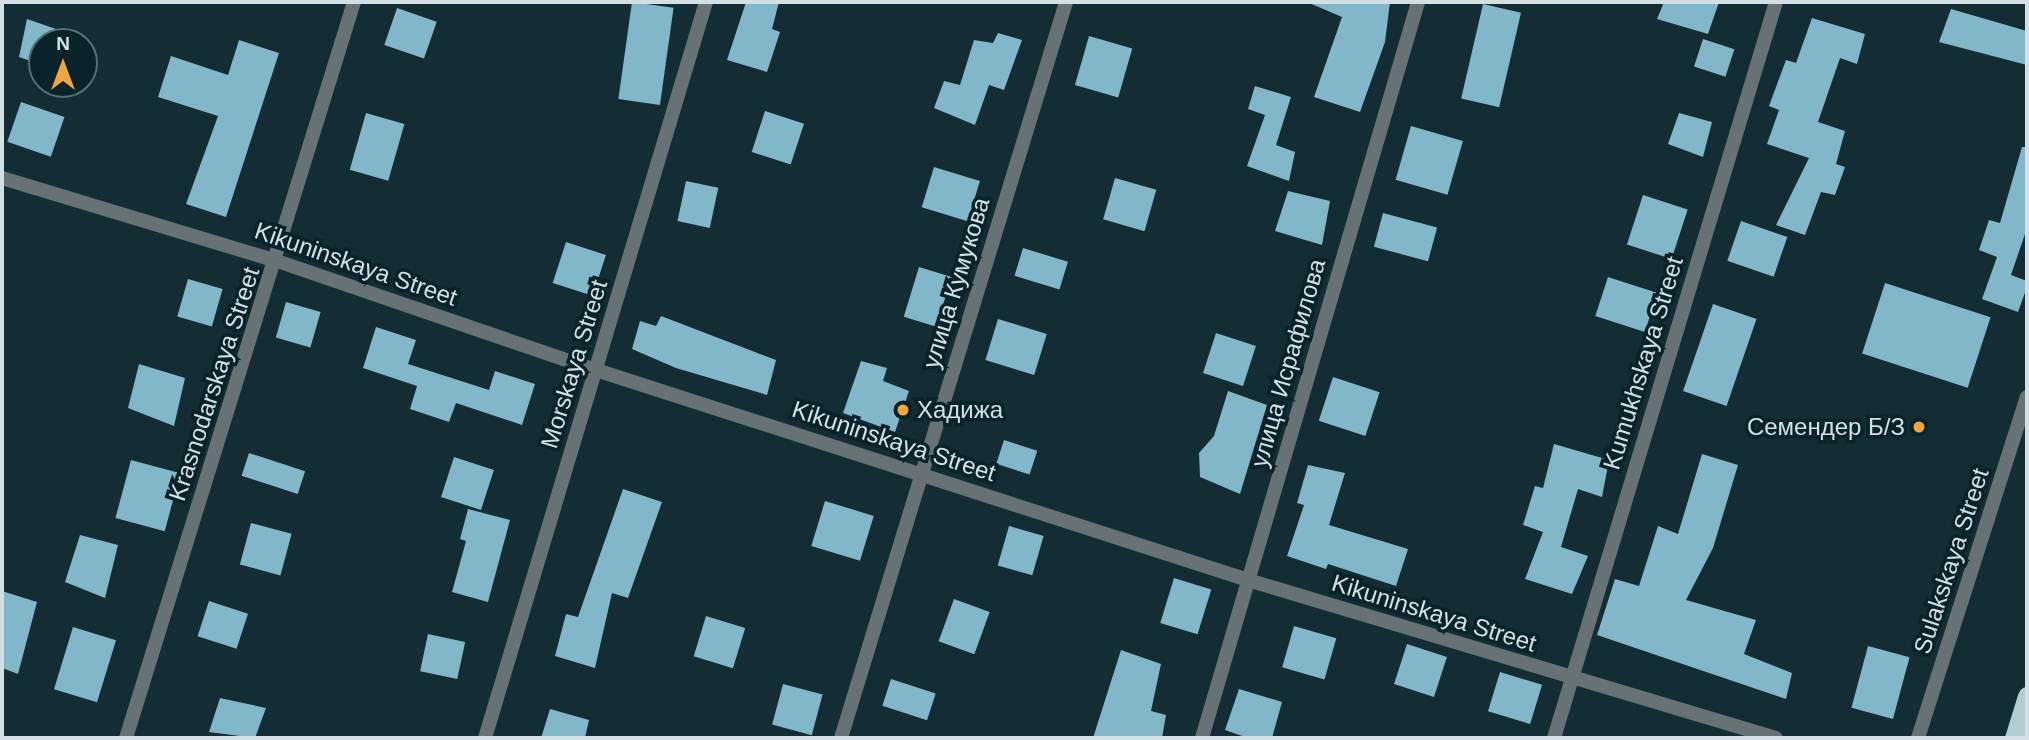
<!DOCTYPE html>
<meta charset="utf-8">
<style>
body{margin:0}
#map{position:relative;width:2029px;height:740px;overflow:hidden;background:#142c34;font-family:Arial,sans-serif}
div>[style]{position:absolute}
.building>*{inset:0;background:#81b7c8;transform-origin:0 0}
.minor>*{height:14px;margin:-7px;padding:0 7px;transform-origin:7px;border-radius:7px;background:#677276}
.trunk>*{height:19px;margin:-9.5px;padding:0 9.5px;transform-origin:9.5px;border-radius:9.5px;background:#b1ccd4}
.dots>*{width:19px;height:19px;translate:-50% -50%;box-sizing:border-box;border:4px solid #0a232a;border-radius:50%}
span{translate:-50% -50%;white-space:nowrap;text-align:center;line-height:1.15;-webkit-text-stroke:7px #0a232a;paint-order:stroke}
.street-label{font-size:24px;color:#d2e0e5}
.poi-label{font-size:24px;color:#d2e0e5}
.left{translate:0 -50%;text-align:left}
.right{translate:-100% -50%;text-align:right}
.frame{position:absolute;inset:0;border:4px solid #d2e0e5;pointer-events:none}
.north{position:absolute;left:28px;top:28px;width:70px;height:70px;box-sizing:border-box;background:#0a232a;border:2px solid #5a6f75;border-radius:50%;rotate:0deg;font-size:19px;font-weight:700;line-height:28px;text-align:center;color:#d2e0e5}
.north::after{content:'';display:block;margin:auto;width:24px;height:32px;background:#f1a540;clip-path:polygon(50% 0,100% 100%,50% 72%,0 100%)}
</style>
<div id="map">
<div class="building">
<i style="left:632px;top:2px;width:42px;height:98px;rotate:8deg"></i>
<i style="clip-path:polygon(746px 2px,779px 2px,772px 29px,780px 32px,767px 72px,727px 60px)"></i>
<i style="clip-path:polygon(1307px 2px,1390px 2px,1385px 42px,1360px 112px,1314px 97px,1342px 17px)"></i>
<i style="clip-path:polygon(1664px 2px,1719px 2px,1708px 34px,1657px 19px)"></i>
<i style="left:1483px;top:4px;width:39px;height:97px;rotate:13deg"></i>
<i style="left:397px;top:8px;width:42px;height:39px;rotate:19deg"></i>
<i style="clip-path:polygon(1951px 9px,2027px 31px,2027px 65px,1939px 42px)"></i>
<i style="clip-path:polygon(1812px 18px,1865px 34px,1857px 64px,1840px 58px,1818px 122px,1845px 131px,1836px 164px,1845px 167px,1835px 195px,1821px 192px,1805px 235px,1776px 225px,1809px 158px,1767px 144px,1779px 110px,1769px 106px,1786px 60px,1796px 63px)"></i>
<i style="clip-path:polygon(27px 19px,85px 39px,84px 42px,42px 42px,42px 65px,19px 57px)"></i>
<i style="clip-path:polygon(998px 33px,1022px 40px,1004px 90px,989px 85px,975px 125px,934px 108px,944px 81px,960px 85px,974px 40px,993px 43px)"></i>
<i style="left:1089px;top:36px;width:45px;height:51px;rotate:16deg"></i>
<i style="left:1703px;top:39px;width:33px;height:29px;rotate:18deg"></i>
<i style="clip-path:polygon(239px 40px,279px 53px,226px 217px,186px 204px,218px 116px,158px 97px,171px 56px,228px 75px)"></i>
<i style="clip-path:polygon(1255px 86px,1291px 97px,1276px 145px,1295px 152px,1289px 181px,1247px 166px,1265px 115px,1248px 109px)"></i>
<i style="left:21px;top:102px;width:46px;height:42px;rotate:19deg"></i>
<i style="left:765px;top:111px;width:41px;height:43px;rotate:18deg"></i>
<i style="left:366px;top:113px;width:40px;height:59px;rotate:16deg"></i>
<i style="clip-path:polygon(1679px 113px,1712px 122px,1703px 157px,1668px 144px)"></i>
<i style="left:1411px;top:126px;width:54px;height:56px;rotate:16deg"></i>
<i style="clip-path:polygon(2022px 147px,2027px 147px,2027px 228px,2011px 275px,2027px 281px,2027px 287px,2018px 312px,1982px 299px,1997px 257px,1979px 250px,1989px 220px,2000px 223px)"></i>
<i style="left:934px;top:167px;width:48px;height:42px;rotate:17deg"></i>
<i style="left:1115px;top:178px;width:43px;height:43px;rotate:16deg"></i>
<i style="left:686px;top:181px;width:33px;height:41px;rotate:12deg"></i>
<i style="clip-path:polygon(1288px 191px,1330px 201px,1322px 245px,1275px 231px)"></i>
<i style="left:1643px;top:195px;width:47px;height:52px;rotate:18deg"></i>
<i style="left:1383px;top:213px;width:56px;height:35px;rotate:15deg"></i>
<i style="left:1741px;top:221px;width:49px;height:42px;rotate:19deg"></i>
<i style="left:566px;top:242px;width:42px;height:43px;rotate:18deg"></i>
<i style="left:1023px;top:248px;width:47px;height:29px;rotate:17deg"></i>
<i style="left:919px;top:267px;width:34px;height:52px;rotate:17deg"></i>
<i style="left:1608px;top:277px;width:52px;height:41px;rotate:18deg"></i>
<i style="left:188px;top:279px;width:36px;height:39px;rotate:16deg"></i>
<i style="left:1885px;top:283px;width:111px;height:74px;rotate:18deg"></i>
<i style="left:286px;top:302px;width:36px;height:37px;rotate:16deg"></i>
<i style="left:1713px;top:304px;width:46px;height:92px;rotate:19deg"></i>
<i style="clip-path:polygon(661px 316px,776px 360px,767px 395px,676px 368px,632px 349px,640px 321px,656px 326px)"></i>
<i style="left:998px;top:319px;width:51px;height:43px;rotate:17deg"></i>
<i style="clip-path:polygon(376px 327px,416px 340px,408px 364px,489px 390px,495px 371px,535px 384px,522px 425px,456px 403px,449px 422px,410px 409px,417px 386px,363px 368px)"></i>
<i style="left:1216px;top:333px;width:42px;height:42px;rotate:18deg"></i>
<i style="clip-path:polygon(861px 361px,887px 368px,883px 381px,909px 391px,895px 432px,843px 413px)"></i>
<i style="clip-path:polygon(139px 364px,185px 378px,174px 426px,128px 408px)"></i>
<i style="left:1333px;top:377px;width:49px;height:46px;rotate:18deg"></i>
<i style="clip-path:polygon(1228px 391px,1267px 405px,1240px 494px,1200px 477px,1199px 453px,1214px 436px)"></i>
<i style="left:1004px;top:440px;width:35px;height:25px;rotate:18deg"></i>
<i style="clip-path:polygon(1554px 444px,1609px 460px,1602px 497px,1578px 489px,1561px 547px,1588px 556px,1572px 594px,1525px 579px,1543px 532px,1523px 525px,1535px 486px,1543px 488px)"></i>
<i style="left:249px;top:453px;width:59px;height:24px;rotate:18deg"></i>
<i style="clip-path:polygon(1702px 454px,1738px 465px,1713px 548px,1686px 600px,1756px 620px,1744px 654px,1792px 673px,1786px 699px,1597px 635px,1615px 579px,1639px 586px,1658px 526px,1678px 534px)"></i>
<i style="left:454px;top:457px;width:42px;height:42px;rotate:18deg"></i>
<i style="left:131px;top:460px;width:51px;height:60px;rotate:15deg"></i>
<i style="clip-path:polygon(1308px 465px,1345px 473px,1329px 525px,1408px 549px,1396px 586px,1328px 564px,1326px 569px,1287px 556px,1304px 505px,1297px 503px)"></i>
<i style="clip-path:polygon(623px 489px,662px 502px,628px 598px,612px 593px,595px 668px,555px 656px,566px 614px,578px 617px)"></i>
<i style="left:825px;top:501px;width:51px;height:47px;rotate:17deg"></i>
<i style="clip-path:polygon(468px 509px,510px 520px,488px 602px,452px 592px,466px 541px,460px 539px)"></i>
<i style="left:251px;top:523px;width:42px;height:43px;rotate:15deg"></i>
<i style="left:1009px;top:526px;width:36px;height:41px;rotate:16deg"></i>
<i style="clip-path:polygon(80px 535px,118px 545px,105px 598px,65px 582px)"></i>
<i style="left:1174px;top:578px;width:39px;height:47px;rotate:17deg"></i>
<i style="clip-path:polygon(2px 591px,37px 602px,18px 674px,2px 668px)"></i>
<i style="left:954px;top:599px;width:38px;height:45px;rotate:20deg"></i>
<i style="left:209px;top:601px;width:41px;height:37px;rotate:18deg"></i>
<i style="left:706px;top:616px;width:41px;height:42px;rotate:17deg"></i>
<i style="left:1294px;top:626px;width:44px;height:43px;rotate:16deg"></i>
<i style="left:73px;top:627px;width:45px;height:65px;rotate:17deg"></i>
<i style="left:428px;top:634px;width:38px;height:38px;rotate:12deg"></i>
<i style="left:1407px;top:644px;width:42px;height:42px;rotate:18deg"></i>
<i style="left:1868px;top:646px;width:43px;height:64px;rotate:15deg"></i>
<i style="clip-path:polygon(1121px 650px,1161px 664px,1151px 711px,1166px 715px,1162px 738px,1093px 738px)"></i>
<i style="left:1500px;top:672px;width:44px;height:41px;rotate:17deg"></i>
<i style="left:891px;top:679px;width:47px;height:28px;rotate:18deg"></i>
<i style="left:783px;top:684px;width:41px;height:42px;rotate:15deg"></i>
<i style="clip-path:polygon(1239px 689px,1282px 702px,1272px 738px,1248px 738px,1225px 730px)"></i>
<i style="clip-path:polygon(220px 698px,266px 708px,255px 738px,209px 732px)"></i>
<i style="clip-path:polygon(550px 709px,589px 720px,585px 738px,541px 738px)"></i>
</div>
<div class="minor">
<i style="left:2px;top:178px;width:287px;rotate:16.8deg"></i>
<i style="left:277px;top:261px;width:337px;rotate:18.9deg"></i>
<i style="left:596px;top:370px;width:685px;rotate:17.85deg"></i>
<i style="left:1248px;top:580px;width:551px;rotate:16.66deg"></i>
<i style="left:126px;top:738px;width:771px;rotate:-72.79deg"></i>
<i style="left:485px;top:738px;width:768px;rotate:-73.29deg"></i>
<i style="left:841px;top:738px;width:770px;rotate:-73deg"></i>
<i style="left:1202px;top:738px;width:767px;rotate:-73.64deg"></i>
<i style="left:1554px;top:738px;width:769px;rotate:-73.22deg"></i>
<i style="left:1918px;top:738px;width:358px;rotate:-72.3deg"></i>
</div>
<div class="trunk">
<i style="left:2014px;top:738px;width:44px;rotate:-72.8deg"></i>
</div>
<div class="dots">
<i style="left:903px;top:410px;background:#f1a540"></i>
<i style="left:1919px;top:427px;background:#f1a540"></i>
</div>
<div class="street-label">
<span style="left:356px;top:264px;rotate:19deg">Kikuninskaya Street</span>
<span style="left:956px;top:283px;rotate:-73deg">улица Кумукова</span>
<span style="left:1288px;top:363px;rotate:-74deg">улица Исрафилова</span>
<span style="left:1643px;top:363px;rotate:-73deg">Kumukhskaya Street</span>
<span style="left:574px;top:364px;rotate:-73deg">Morskaya Street</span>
<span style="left:214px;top:384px;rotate:-72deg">Krasnodarskaya Street</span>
<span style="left:894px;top:441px;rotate:18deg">Kikuninskaya Street</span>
<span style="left:1951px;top:561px;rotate:-72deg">Sulakskaya Street</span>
<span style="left:1434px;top:613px;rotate:17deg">Kikuninskaya Street</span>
</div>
<div class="poi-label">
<span class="left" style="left:917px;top:410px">Хадижа</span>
<span class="right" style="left:1905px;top:427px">Семендер Б/З</span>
</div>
<div class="frame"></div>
<div class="north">N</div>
</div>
